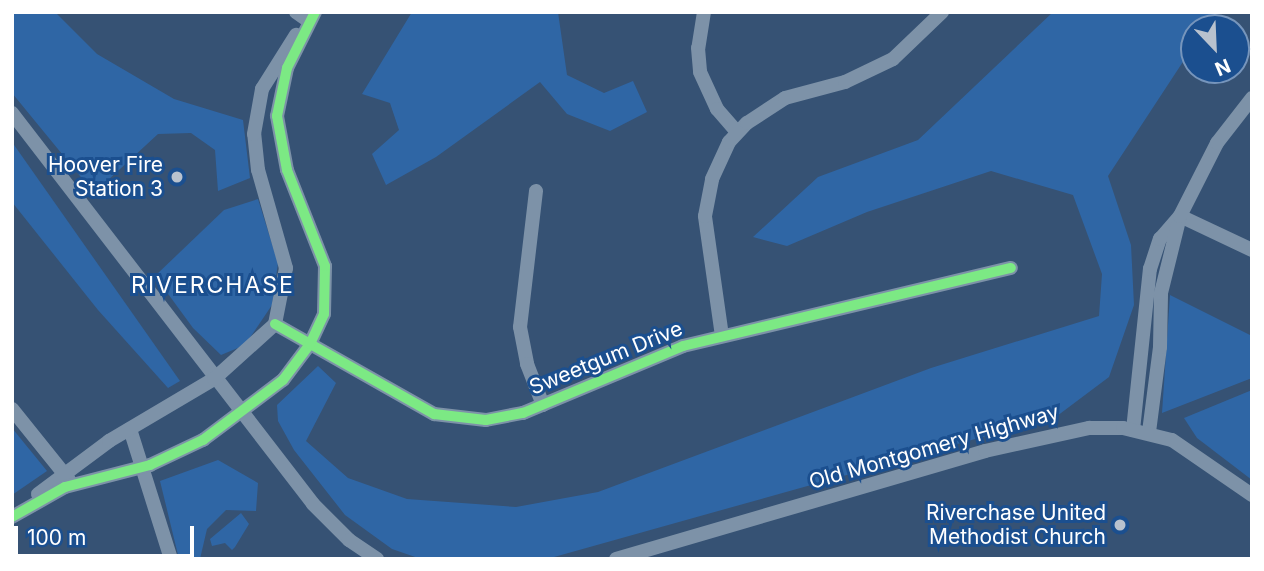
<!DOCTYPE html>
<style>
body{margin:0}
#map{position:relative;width:1264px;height:571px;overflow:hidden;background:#365274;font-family:Inter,sans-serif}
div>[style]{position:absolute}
.green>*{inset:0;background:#2f66a5}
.minor>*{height:14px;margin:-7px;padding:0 7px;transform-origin:7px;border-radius:7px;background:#7d92a8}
.cycleway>*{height:10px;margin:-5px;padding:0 5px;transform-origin:5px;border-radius:5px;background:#7ce984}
.dots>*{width:19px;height:19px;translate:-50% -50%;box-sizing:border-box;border:4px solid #1b4f8f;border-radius:50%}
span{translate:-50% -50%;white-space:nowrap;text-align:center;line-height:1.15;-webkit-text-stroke:6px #1b4f8f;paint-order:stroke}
.poi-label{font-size:21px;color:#fff}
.right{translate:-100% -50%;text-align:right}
.street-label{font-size:21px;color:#fff}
.neighbourhood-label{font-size:23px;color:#fff;letter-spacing:2px}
.frame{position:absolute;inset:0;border:14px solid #fff;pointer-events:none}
.north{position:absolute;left:1180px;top:14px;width:70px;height:70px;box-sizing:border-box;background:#1b4f8f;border:2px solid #7695bc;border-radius:50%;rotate:157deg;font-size:19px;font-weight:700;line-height:28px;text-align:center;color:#fff}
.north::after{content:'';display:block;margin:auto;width:24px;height:32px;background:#b9c2ce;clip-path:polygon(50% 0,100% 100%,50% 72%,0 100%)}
.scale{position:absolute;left:14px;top:526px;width:180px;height:32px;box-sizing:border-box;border:4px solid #fff;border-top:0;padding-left:9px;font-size:21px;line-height:24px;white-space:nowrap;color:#fff;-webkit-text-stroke:5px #1b4f8f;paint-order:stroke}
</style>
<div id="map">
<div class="green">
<i style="clip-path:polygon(12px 12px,55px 12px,97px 54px,174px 99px,243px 120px,250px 178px,218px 191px,215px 150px,191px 133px,158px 134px,94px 193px,12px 93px)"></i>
<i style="clip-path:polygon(412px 12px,558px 12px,567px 75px,604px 93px,633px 81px,647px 112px,610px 131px,567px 114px,540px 82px,436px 157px,386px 185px,372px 154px,399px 130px,390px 103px,362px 94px)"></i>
<i style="clip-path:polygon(1053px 12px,1217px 12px,1206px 28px,1194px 28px,1194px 45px,1108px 176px,1131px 245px,1134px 305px,1109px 377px,1057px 416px,547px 559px,421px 559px,392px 549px,345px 515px,294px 450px,278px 421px,277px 405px,318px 366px,336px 383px,306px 441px,348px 478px,407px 499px,516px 507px,598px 492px,931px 368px,1099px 316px,1102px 274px,1073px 195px,991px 171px,867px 212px,787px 246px,753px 237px,818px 177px,918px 140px)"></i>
<i style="clip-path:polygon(12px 142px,180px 381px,168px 388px,98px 310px,12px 202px)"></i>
<i style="clip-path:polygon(258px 199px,278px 263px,272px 305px,245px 345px,221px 355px,193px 328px,155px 276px,224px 210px)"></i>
<i style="clip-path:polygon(1170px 295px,1252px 336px,1252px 378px,1162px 413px)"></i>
<i style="clip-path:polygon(1252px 390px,1252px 480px,1197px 438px,1184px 418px)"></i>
<i style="clip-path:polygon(12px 428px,47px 471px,12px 495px)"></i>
<i style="clip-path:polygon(218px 460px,258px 483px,256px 511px,226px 510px,207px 529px,200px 559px,179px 559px,160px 481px)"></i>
<i style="clip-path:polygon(241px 513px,249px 524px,235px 547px,232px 550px,225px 543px,212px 546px,210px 539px)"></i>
</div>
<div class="minor">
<i style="left:296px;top:12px;width:16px;rotate:35deg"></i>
<i style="left:704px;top:12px;width:36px;rotate:99deg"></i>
<i style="left:698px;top:48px;width:24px;rotate:85deg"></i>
<i style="left:700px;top:72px;width:41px;rotate:65.3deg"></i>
<i style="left:717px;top:109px;width:30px;rotate:49deg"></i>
<i style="left:12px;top:113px;width:493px;rotate:52.4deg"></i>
<i style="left:313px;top:504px;width:51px;rotate:45deg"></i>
<i style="left:349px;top:540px;width:34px;rotate:34deg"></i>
<i style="left:536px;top:191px;width:137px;rotate:96.7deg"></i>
<i style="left:520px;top:327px;width:38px;rotate:79deg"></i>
<i style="left:527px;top:364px;width:44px;rotate:68.7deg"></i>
<i style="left:1180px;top:216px;width:80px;rotate:25.3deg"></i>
<i style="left:275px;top:324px;width:183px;rotate:29.5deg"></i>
<i style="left:434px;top:414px;width:52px;rotate:6.6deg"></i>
<i style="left:486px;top:420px;width:38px;rotate:-11deg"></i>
<i style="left:523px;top:413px;width:173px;rotate:-22.7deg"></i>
<i style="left:683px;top:346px;width:337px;rotate:-13.4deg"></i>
<i style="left:722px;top:336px;width:121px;rotate:-98.1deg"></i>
<i style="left:705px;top:216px;width:38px;rotate:-79deg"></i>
<i style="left:712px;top:179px;width:41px;rotate:-65.3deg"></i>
<i style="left:729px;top:142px;width:26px;rotate:-47deg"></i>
<i style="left:747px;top:123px;width:45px;rotate:-33.3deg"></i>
<i style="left:785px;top:98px;width:62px;rotate:-14.9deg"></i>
<i style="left:845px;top:82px;width:53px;rotate:-25.6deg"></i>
<i style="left:893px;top:59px;width:68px;rotate:-43.8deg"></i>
<i style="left:12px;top:409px;width:91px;rotate:51.2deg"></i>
<i style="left:130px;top:429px;width:136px;rotate:72.5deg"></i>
<i style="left:1133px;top:430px;width:162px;rotate:-84deg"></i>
<i style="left:1150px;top:269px;width:32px;rotate:-72deg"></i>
<i style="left:1160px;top:239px;width:29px;rotate:-49deg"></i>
<i style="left:1149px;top:432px;width:86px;rotate:-82.6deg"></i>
<i style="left:1160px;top:347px;width:54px;rotate:-88.9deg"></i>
<i style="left:1161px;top:293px;width:79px;rotate:-76.1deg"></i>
<i style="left:1180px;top:216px;width:82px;rotate:-63.1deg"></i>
<i style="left:1217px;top:143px;width:57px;rotate:-52.1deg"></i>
<i style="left:38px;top:494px;width:89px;rotate:-36.7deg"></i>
<i style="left:109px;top:441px;width:122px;rotate:-30.6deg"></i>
<i style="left:214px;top:379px;width:82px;rotate:-42deg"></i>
<i style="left:275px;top:324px;width:57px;rotate:-78.9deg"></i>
<i style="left:286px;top:268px;width:102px;rotate:-105.9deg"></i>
<i style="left:258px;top:170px;width:36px;rotate:-96deg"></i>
<i style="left:254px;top:134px;width:46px;rotate:-79.9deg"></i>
<i style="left:262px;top:89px;width:64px;rotate:-57.8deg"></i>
<i style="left:12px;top:517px;width:61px;rotate:-29.5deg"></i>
<i style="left:65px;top:487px;width:88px;rotate:-14.5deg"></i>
<i style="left:150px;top:465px;width:59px;rotate:-25.3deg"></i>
<i style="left:203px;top:440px;width:100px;rotate:-36.9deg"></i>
<i style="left:283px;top:380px;width:45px;rotate:-53.1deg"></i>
<i style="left:310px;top:344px;width:33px;rotate:-65deg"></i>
<i style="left:324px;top:314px;width:48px;rotate:-88.8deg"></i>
<i style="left:325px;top:266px;width:103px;rotate:-111.6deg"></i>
<i style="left:287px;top:170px;width:55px;rotate:-100.5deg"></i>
<i style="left:277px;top:116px;width:49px;rotate:-78.2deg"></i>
<i style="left:287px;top:68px;width:63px;rotate:-63.4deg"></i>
<i style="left:616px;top:559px;width:384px;rotate:-16.3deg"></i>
<i style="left:985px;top:451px;width:107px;rotate:-12.5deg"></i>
<i style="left:1089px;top:428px;width:34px"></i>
<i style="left:1123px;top:428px;width:50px;rotate:13.8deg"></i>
<i style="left:1172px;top:440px;width:97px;rotate:34.5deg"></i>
</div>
<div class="cycleway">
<i style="left:275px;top:324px;width:183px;rotate:29.5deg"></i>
<i style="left:434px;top:414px;width:52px;rotate:6.6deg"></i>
<i style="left:486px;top:420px;width:38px;rotate:-11deg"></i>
<i style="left:523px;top:413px;width:173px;rotate:-22.7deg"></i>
<i style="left:683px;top:346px;width:337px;rotate:-13.4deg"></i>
<i style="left:12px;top:517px;width:61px;rotate:-29.5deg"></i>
<i style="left:65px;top:487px;width:88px;rotate:-14.5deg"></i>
<i style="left:150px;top:465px;width:59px;rotate:-25.3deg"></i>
<i style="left:203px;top:440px;width:100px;rotate:-36.9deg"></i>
<i style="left:283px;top:380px;width:45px;rotate:-53.1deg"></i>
<i style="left:310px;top:344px;width:33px;rotate:-65deg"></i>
<i style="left:324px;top:314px;width:48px;rotate:-88.8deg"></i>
<i style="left:325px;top:266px;width:103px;rotate:-111.6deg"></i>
<i style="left:287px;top:170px;width:55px;rotate:-100.5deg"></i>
<i style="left:277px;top:116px;width:49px;rotate:-78.2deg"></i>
<i style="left:287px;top:68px;width:63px;rotate:-63.4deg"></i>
</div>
<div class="dots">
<i style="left:177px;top:177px;background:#b9c2ce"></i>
<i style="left:1120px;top:525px;background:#b9c2ce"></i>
</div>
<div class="poi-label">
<span class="right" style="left:163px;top:177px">Hoover Fire<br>Station 3</span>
<span class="right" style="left:1106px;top:525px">Riverchase United<br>Methodist Church</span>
</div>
<div class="street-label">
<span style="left:606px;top:358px;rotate:-22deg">Sweetgum Drive</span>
<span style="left:934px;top:447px;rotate:-16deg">Old Montgomery Highway</span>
</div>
<div class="neighbourhood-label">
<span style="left:213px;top:285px">RIVERCHASE</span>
</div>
<div class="frame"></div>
<div class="north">N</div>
<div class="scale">100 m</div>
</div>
